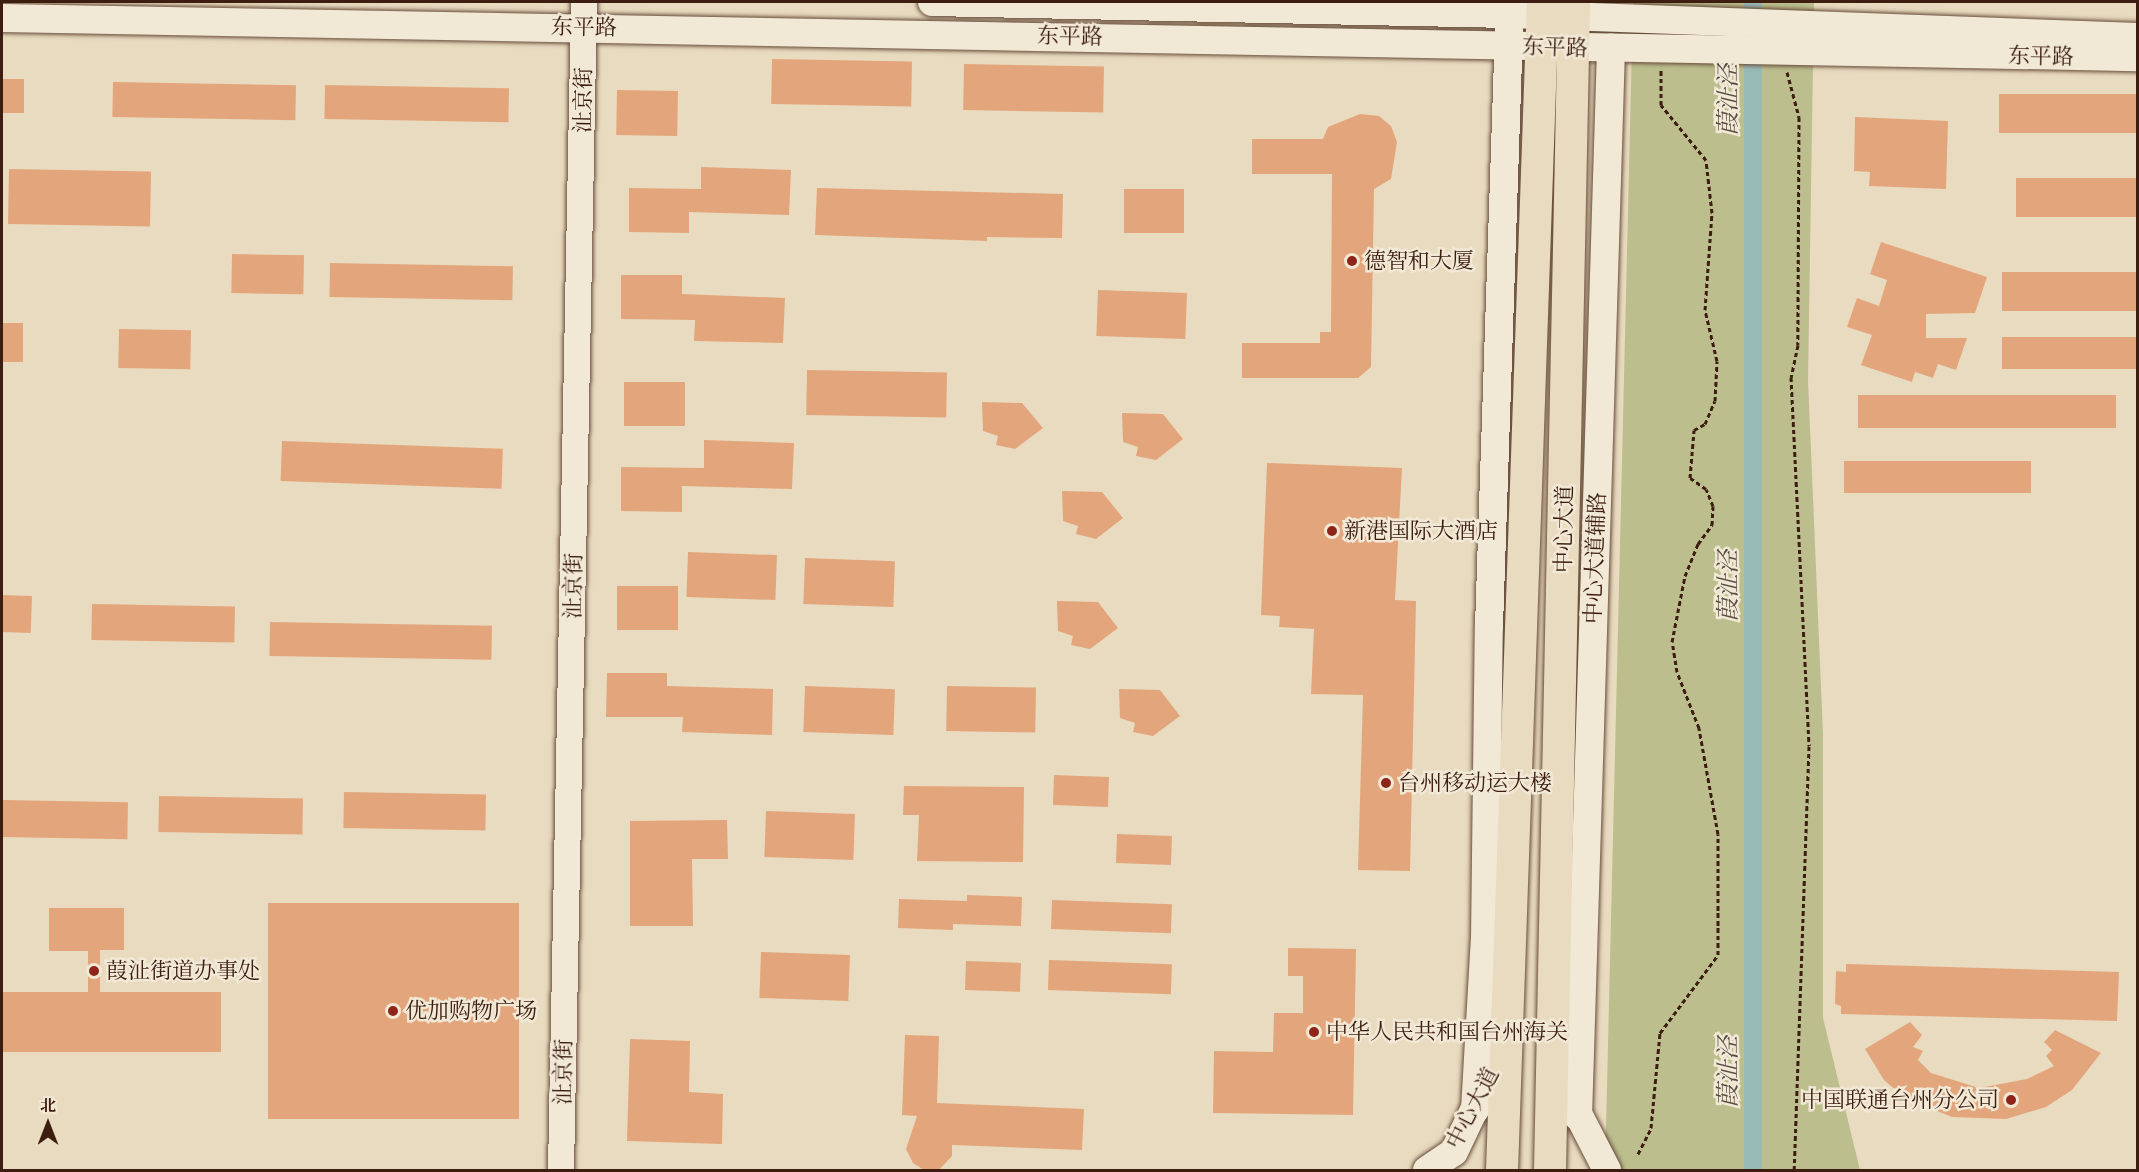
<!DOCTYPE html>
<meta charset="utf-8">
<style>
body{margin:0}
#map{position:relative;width:2139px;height:1172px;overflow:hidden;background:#e9dbbf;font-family:"IM FELL Great Primer","Noto Serif SC",serif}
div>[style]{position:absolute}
.green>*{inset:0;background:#bcbe8e}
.canal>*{height:18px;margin:-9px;padding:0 9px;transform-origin:9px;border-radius:9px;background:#98bab7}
.building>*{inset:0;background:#e3a67c;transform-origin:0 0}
.path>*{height:3px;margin-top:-1.5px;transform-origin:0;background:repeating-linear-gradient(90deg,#3c1d0f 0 4.5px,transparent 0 7.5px)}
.roads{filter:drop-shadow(0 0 2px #674c3b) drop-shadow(0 0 2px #674c3b)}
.tertiary>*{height:26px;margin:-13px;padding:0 13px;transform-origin:13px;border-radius:13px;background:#f1e8d5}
.secondary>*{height:28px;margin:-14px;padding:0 14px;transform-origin:14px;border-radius:14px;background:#f1e8d5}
.primary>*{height:32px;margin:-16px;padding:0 16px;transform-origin:16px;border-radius:16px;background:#e9dbbf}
.dots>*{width:16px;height:16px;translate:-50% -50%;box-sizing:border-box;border:3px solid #f1e8d5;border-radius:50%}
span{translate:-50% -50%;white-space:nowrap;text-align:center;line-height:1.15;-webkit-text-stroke:5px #f1e8d5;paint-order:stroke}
.street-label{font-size:22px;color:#3c1d0f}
.poi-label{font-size:22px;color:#3c1d0f}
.left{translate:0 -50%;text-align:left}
.right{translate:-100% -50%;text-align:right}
.water-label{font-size:24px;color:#584c41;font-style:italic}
.frame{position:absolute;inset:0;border:3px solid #3c1d0f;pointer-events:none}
.north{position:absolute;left:18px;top:1094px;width:60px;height:60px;-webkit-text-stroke:4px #f1e8d5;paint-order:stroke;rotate:0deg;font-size:16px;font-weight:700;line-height:24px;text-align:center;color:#3c1d0f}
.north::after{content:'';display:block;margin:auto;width:21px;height:27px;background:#3c1d0f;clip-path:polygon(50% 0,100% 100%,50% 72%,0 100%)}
</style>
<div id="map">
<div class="green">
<i style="clip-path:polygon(1633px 2px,1814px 2px,1808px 380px,1823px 734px,1823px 1018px,1860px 1170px,1605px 1170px)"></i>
</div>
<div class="canal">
<i style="left:1753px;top:1170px;width:1168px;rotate:-90deg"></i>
</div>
<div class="building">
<i style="left:772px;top:59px;width:140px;height:45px;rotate:1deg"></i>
<i style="left:964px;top:64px;width:140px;height:46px;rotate:1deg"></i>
<i style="left:2px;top:79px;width:22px;height:34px"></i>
<i style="left:113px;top:82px;width:183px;height:35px;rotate:1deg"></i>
<i style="left:325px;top:85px;width:184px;height:34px;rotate:1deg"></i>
<i style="left:617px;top:90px;width:61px;height:45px;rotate:1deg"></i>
<i style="left:2138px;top:94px;width:39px;height:139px;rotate:90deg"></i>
<i style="clip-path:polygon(1360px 114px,1379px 116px,1391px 126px,1397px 142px,1391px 179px,1374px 189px,1371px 367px,1358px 378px,1242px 378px,1242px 343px,1320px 343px,1320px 332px,1331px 332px,1332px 174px,1252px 174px,1252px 139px,1323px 139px,1328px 127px)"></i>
<i style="clip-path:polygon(1855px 117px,1948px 121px,1946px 189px,1869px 186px,1870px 172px,1854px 171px)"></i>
<i style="clip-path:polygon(701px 167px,791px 170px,789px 215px,689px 212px,689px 233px,629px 232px,629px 188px,701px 189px)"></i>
<i style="left:9px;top:169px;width:142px;height:55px;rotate:1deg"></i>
<i style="left:2138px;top:178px;width:39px;height:122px;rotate:90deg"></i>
<i style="clip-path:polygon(817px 188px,1063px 194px,1062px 238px,987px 237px,987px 241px,815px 235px)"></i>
<i style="left:1124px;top:189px;width:60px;height:44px"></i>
<i style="clip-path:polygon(1881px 242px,1987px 277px,1975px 313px,1926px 314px,1926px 338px,1967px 338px,1956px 370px,1938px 364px,1933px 378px,1915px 372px,1912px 382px,1861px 365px,1872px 335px,1847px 327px,1857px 298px,1879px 306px,1887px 280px,1870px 274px)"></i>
<i style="left:232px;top:254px;width:72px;height:39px;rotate:1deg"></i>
<i style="left:330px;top:263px;width:183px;height:34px;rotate:1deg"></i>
<i style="left:2138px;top:272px;width:39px;height:136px;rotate:90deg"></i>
<i style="clip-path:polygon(621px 275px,682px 275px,682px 294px,785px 298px,783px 343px,694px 341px,695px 320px,621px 319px)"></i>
<i style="left:1098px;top:290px;width:89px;height:46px;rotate:2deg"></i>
<i style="left:2px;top:323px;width:21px;height:39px"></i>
<i style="left:119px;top:329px;width:72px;height:39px;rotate:1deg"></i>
<i style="left:2138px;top:337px;width:32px;height:136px;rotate:90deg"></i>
<i style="left:807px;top:370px;width:140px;height:45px;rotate:1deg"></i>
<i style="left:624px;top:382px;width:61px;height:44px"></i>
<i style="left:2116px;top:395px;width:33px;height:258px;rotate:90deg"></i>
<i style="clip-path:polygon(982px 402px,1022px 403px,1043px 428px,1015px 449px,996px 445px,998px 436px,983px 431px)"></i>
<i style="clip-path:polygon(1122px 413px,1163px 414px,1183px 439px,1156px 460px,1136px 456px,1138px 447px,1123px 442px)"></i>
<i style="clip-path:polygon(704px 440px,794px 443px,792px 489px,682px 486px,682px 512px,621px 511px,621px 467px,704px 468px)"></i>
<i style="left:282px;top:441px;width:221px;height:40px;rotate:2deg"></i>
<i style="left:2031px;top:461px;width:32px;height:187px;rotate:90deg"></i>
<i style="clip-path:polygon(1267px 463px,1402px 468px,1395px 600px,1416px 601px,1410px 871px,1358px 870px,1363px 695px,1311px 694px,1314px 629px,1279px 627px,1280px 616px,1261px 615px)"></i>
<i style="clip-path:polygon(1062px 491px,1102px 492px,1123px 518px,1096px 539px,1076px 534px,1078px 526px,1063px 521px)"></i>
<i style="left:688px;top:552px;width:89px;height:45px;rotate:2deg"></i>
<i style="left:805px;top:558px;width:90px;height:46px;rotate:2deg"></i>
<i style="left:617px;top:586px;width:61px;height:44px"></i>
<i style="left:2px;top:595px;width:30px;height:37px;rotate:2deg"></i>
<i style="clip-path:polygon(1057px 601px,1098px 602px,1118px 628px,1090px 649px,1071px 645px,1073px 636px,1058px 631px)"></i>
<i style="left:92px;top:604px;width:143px;height:36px;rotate:1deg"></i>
<i style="left:270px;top:622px;width:222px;height:34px;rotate:1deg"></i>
<i style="clip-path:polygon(607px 673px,667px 673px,667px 686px,773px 689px,772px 735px,682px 732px,683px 717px,606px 717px)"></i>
<i style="left:805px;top:686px;width:90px;height:46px;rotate:2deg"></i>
<i style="left:947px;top:686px;width:89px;height:45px;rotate:1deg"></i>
<i style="clip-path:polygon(1119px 689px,1160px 690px,1180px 716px,1153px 736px,1133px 732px,1135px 723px,1120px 718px)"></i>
<i style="left:1054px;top:775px;width:55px;height:30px;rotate:2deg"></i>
<i style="clip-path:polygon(904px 786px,1024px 787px,1023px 862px,917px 861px,919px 815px,903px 815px)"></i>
<i style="left:344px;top:792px;width:142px;height:36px;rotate:1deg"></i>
<i style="left:159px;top:796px;width:144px;height:36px;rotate:1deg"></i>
<i style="left:2px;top:800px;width:126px;height:37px;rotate:1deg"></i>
<i style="left:766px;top:811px;width:89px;height:46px;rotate:2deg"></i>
<i style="clip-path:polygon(727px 820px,728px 859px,692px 859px,693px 926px,630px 926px,630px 821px)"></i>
<i style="left:1117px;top:834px;width:55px;height:29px;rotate:2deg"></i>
<i style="clip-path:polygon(967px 895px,1022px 897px,1021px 926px,953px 924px,953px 930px,898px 928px,899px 899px,967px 901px)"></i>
<i style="left:1052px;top:900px;width:120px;height:29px;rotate:2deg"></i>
<i style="left:268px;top:903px;width:251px;height:216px"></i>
<i style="clip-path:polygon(49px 908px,124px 908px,124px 950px,100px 950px,100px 992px,221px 992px,221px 1052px,2px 1052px,2px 992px,88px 992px,88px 951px,49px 951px)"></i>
<i style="clip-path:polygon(1288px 948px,1356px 949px,1353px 1115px,1213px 1113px,1214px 1051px,1273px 1052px,1274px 1013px,1303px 1013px,1303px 976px,1288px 976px)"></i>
<i style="left:761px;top:952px;width:89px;height:46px;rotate:2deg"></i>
<i style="left:1049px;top:960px;width:123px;height:30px;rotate:2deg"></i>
<i style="left:966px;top:961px;width:55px;height:29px;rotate:2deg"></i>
<i style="clip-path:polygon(1846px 964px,2119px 972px,2117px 1021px,1841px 1014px,1841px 1006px,1835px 1004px,1836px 971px,1846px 972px)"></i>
<i style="clip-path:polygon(1910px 1022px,1922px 1035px,1913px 1047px,1923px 1051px,1918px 1060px,1931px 1073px,1979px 1088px,2027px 1079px,2054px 1066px,2046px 1056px,2052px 1050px,2044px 1042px,2055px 1030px,2101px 1053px,2072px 1090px,2046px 1107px,2006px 1119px,1952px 1117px,1905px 1098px,1884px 1080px,1865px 1049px)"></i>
<i style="clip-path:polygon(905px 1035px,939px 1036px,937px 1103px,1084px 1109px,1082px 1150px,952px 1145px,952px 1156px,939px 1170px,924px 1170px,913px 1163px,906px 1149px,917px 1116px,902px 1115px)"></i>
<i style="clip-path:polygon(630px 1039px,690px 1041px,689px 1092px,723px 1094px,722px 1144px,627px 1141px)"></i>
</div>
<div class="path">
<i style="left:1787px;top:72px;width:47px;rotate:75.1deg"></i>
<i style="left:1799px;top:117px;width:228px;rotate:90.3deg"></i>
<i style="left:1798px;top:345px;width:33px;rotate:102deg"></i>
<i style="left:1791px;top:377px;width:369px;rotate:87.2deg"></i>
<i style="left:1809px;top:746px;width:424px;rotate:92deg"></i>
<i style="left:1638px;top:1154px;width:29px;rotate:-63deg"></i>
<i style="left:1651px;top:1128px;width:95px;rotate:-84.6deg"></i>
<i style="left:1660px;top:1033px;width:97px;rotate:-53.4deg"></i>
<i style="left:1718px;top:955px;width:121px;rotate:-90deg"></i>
<i style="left:1718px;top:834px;width:108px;rotate:-100.2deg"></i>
<i style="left:1699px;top:728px;width:60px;rotate:-111.4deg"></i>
<i style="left:1677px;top:672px;width:30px;rotate:-99deg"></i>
<i style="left:1672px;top:642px;width:67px;rotate:-78.9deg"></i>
<i style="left:1685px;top:576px;width:35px;rotate:-68deg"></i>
<i style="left:1698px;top:544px;width:24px;rotate:-54deg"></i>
<i style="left:1712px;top:525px;width:19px;rotate:-87deg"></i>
<i style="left:1713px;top:506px;width:18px;rotate:-112deg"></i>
<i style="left:1706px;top:489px;width:19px;rotate:-145deg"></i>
<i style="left:1690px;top:478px;width:48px;rotate:-85.2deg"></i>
<i style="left:1694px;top:430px;width:13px;rotate:-29deg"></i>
<i style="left:1705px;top:424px;width:25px;rotate:-67deg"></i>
<i style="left:1715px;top:401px;width:40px;rotate:-87.1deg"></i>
<i style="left:1717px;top:361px;width:52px;rotate:-103.2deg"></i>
<i style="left:1705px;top:310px;width:97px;rotate:-85.9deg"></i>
<i style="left:1712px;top:213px;width:53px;rotate:-96.5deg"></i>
<i style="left:1706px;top:160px;width:71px;rotate:-129.3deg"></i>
<i style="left:1661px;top:105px;width:36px;rotate:-90deg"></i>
</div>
<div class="roads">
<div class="tertiary">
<i style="left:561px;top:1170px;width:1168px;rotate:-88.87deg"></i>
</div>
<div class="secondary">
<i style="left:932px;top:2px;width:577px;rotate:1.19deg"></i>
<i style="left:1509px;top:14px;width:629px;rotate:2.09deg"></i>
<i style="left:2px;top:18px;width:2136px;rotate:1.05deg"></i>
<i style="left:1571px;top:1100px;width:79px;rotate:62.8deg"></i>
<i style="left:1475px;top:1110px;width:172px;rotate:-86.7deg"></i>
<i style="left:1485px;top:938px;width:312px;rotate:-89.3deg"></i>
<i style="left:1489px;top:626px;width:598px;rotate:-88.08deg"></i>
<i style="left:1578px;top:1117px;width:1070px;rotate:-88.23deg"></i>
<i style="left:1427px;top:1170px;width:32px;rotate:-34deg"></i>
<i style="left:1454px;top:1152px;width:65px;rotate:-64.6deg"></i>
</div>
<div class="primary">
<i style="left:1502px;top:1170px;width:1169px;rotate:-87.99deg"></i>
<i style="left:1550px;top:1170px;width:1168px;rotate:-88.82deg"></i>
</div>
</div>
<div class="dots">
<i style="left:1352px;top:261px;background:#8f2418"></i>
<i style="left:1332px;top:531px;background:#8f2418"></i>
<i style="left:1386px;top:783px;background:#8f2418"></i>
<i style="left:94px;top:971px;background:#8f2418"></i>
<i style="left:393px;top:1011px;background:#8f2418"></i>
<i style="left:1314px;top:1032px;background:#8f2418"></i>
<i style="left:2011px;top:1100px;background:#8f2418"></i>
</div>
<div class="street-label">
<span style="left:584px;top:27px;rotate:1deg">东平路</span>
<span style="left:1070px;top:36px;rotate:1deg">东平路</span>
<span style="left:1555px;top:47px;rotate:2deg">东平路</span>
<span style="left:2041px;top:56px;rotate:1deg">东平路</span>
<span style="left:583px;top:100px;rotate:-89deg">沚京街</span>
<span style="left:1564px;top:529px;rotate:-89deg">中心大道</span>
<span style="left:1595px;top:558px;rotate:-88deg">中心大道辅路</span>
<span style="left:573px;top:586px;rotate:-89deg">沚京街</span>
<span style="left:563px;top:1072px;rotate:-89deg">沚京街</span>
<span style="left:1472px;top:1108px;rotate:-63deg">中心大道</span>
</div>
<div class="poi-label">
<span class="left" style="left:1364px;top:261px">德智和大厦</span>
<span class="left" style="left:1344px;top:531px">新港国际大酒店</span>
<span class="left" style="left:1398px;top:783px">台州移动运大楼</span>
<span class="left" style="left:106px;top:971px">葭沚街道办事处</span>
<span class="left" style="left:405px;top:1011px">优加购物广场</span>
<span class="left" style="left:1326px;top:1032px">中华人民共和国台州海关</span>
<span class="right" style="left:1999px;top:1100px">中国联通台州分公司</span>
</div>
<div class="water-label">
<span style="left:1729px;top:100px;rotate:-90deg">葭沚泾</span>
<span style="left:1729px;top:586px;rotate:-90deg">葭沚泾</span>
<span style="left:1729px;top:1072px;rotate:-90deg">葭沚泾</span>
</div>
<div class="frame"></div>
<div class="north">北</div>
</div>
